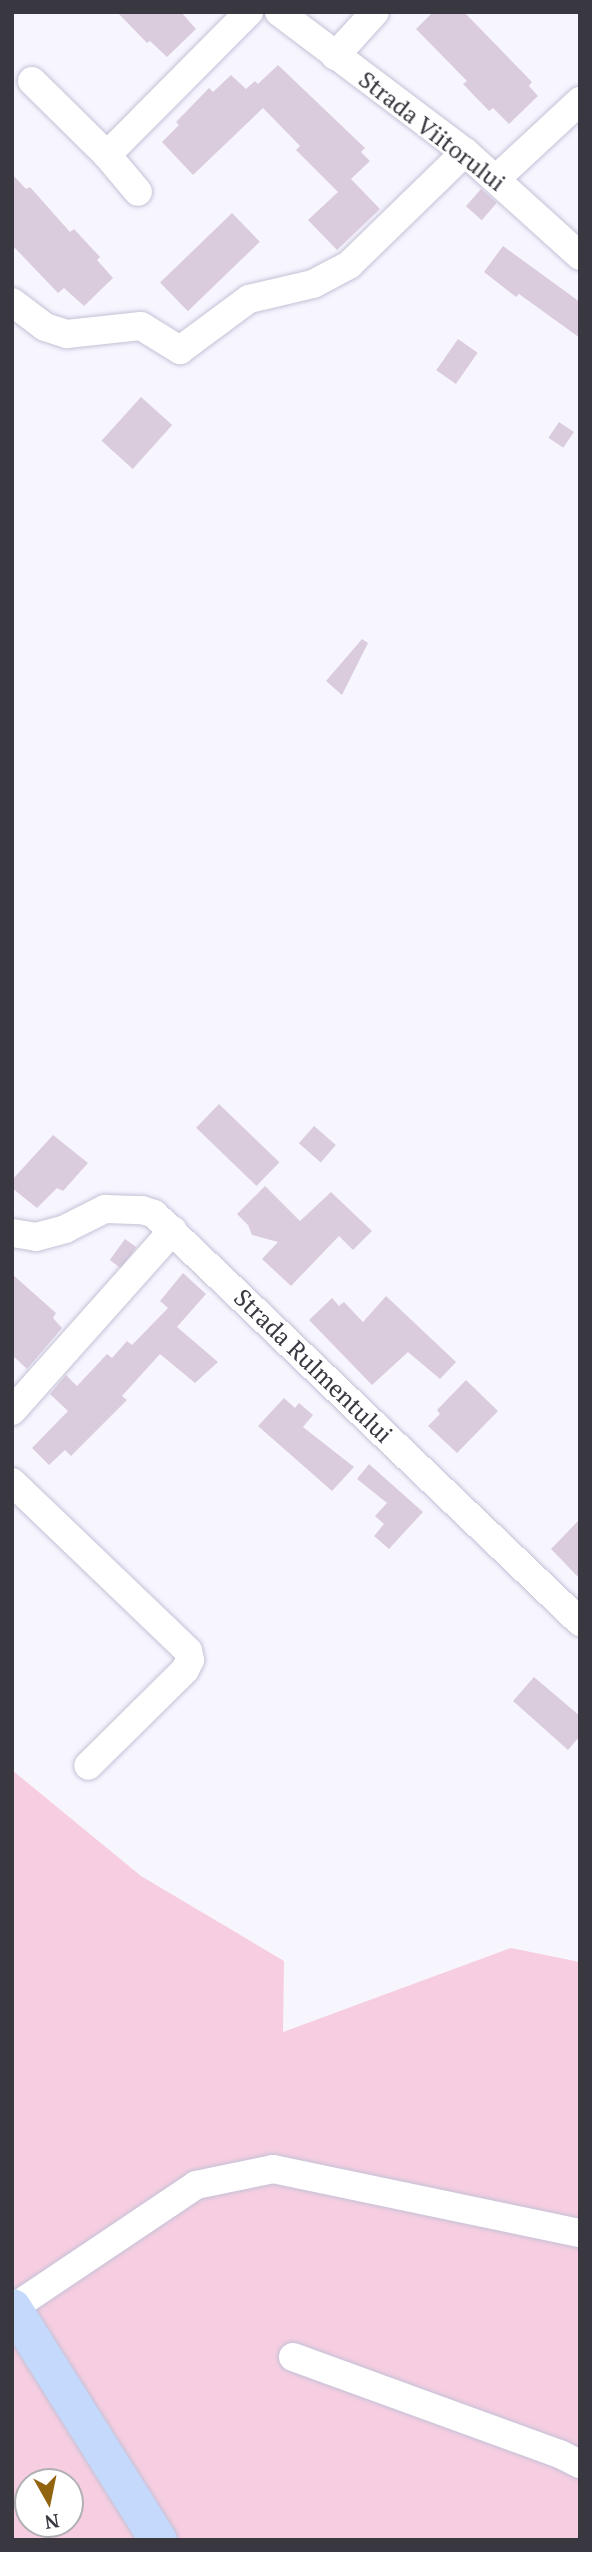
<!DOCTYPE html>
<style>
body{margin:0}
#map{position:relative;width:592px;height:2552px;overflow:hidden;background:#f7f6ff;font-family:"PT Serif",serif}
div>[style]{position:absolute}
.green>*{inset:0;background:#f7cee1}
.building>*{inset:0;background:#dbccdd;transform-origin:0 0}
.roads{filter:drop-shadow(0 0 2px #c4c1d6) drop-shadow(0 0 2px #c4c1d6)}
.minor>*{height:28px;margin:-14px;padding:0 14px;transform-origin:14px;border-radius:14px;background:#fff}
.major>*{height:37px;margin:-18.5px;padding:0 18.5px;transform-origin:18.5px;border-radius:18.5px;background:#c5d9fd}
span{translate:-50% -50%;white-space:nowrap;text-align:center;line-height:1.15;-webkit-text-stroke:5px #fff;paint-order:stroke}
.street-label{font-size:24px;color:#393840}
.frame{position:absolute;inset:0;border:14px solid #393840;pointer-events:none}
.north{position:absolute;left:14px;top:2468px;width:70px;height:70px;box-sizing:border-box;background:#fff;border:2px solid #b0afb3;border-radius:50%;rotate:171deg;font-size:19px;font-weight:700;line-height:28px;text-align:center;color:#393840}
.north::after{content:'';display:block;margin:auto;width:24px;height:32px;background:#926410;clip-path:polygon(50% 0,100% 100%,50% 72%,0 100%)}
</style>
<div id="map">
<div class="green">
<i style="clip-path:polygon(evenodd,12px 1770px,141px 1876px,284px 1961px,283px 2032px,511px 1948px,580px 1962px,580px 2540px,12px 2540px,12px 1770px,28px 2482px,70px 2482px,70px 2524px,28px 2524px,28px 2482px)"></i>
</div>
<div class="building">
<i style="clip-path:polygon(117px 12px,181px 12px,196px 29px,167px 57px,150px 41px,147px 43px)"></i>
<i style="clip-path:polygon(433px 12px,464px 12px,532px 82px,529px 86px,538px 96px,509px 124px,493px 108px,489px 111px,463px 84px,467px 81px,416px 29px)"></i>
<i style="clip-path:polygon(278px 65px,365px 148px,361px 152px,370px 161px,351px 179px,380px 209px,337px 250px,308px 220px,338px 192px,296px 150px,300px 146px,263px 108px,193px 175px,162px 142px,179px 125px,176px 122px,209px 88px,213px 92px,231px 75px,246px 89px,255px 81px,258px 84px)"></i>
<i style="clip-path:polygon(12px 174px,26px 189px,30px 187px,70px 232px,74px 229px,100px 257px,97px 260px,113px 278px,84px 306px,64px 288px,58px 293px,12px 245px)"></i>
<i style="left:481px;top:189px;width:21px;height:23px;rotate:41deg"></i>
<i style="left:232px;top:213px;width:40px;height:100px;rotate:46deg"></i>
<i style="clip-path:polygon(503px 246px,580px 302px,580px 338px,519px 294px,516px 297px,484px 272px)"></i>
<i style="left:458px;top:339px;width:24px;height:38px;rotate:35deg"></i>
<i style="left:141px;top:397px;width:42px;height:59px;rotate:42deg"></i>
<i style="left:559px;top:422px;width:18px;height:19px;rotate:34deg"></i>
<i style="clip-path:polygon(362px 639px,368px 643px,342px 695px,326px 681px)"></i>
<i style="left:219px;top:1104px;width:84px;height:33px;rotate:44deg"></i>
<i style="left:314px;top:1126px;width:29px;height:23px;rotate:41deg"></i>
<i style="clip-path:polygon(53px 1135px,88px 1163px,63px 1191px,57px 1188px,37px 1208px,12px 1188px,12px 1180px)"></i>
<i style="clip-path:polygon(265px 1186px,300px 1221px,331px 1192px,372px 1231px,353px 1250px,339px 1236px,291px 1286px,262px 1259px,278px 1242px,252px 1235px,248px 1225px,237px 1214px)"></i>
<i style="left:125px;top:1239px;width:14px;height:26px;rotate:36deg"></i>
<i style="clip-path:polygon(183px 1273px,206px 1294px,177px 1327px,218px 1362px,195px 1383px,160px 1354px,122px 1396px,127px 1400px,71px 1456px,65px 1450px,49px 1465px,32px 1448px,68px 1411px,50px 1394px,66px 1375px,77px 1386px,107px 1354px,112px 1358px,127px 1341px,132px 1345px,168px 1308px,160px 1301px)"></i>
<i style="clip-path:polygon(12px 1274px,56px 1313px,53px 1318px,62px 1328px,27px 1369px,12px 1355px)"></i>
<i style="clip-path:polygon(386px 1296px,456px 1362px,440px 1379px,408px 1352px,372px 1385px,309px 1320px,332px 1298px,339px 1306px,344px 1302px,363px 1322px)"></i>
<i style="clip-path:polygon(466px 1380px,498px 1411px,457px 1453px,428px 1426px,440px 1414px,437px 1410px)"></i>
<i style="clip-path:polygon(284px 1398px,295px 1408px,299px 1403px,313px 1415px,303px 1427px,354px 1467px,332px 1491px,258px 1426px)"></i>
<i style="clip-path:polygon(369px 1464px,423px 1512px,389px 1549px,374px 1536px,384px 1524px,375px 1516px,387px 1503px,357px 1479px)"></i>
<i style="clip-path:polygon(580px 1519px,580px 1579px,551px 1549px)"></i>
<i style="clip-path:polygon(534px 1677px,580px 1716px,580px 1736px,568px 1750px,513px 1701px)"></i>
</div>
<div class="roads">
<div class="minor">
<i style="left:279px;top:12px;width:233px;rotate:37deg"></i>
<i style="left:465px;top:152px;width:155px;rotate:42.1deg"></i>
<i style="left:335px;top:56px;width:59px;rotate:-47.7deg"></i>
<i style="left:32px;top:81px;width:105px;rotate:44.6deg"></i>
<i style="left:107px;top:155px;width:202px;rotate:-45.2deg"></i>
<i style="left:107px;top:155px;width:48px;rotate:50deg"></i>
<i style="left:496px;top:179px;width:115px;rotate:-42.9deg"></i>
<i style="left:12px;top:302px;width:41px;rotate:37.1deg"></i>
<i style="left:45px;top:327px;width:23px;rotate:18deg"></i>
<i style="left:67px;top:334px;width:74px;rotate:-6.2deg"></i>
<i style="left:141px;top:326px;width:46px;rotate:31.6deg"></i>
<i style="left:180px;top:350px;width:86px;rotate:-36.5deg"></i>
<i style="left:249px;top:299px;width:66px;rotate:-13.2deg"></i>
<i style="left:313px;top:284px;width:41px;rotate:-27.8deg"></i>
<i style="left:349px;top:265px;width:162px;rotate:-44.2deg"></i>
<i style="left:12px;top:1233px;width:24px;rotate:9deg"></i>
<i style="left:36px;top:1237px;width:30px;rotate:-15deg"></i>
<i style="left:65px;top:1229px;width:45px;rotate:-26.6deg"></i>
<i style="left:105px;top:1209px;width:37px;rotate:2deg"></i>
<i style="left:142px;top:1210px;width:13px;rotate:18deg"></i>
<i style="left:154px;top:1214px;width:590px;rotate:43.76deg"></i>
<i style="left:12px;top:1411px;width:242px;rotate:-48.3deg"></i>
<i style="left:12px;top:1482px;width:244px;rotate:43.8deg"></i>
<i style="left:188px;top:1651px;width:9px;rotate:77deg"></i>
<i style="left:190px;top:1660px;width:11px;rotate:117deg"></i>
<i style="left:185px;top:1670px;width:136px;rotate:135.3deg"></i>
<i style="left:13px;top:2308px;width:220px;rotate:-33.9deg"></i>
<i style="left:196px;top:2185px;width:79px;rotate:-11.7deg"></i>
<i style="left:273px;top:2169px;width:314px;rotate:11.8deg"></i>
<i style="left:293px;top:2357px;width:284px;rotate:20deg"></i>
<i style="left:560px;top:2454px;width:22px;rotate:27deg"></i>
</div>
<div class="major">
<i style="left:12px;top:2307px;width:275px;rotate:57.9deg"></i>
</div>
</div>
<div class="street-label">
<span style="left:432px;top:131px;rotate:38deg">Strada Viitorului</span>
<span style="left:313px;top:1366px;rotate:44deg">Strada Rulmentului</span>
</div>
<div class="frame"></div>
<div class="north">N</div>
</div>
